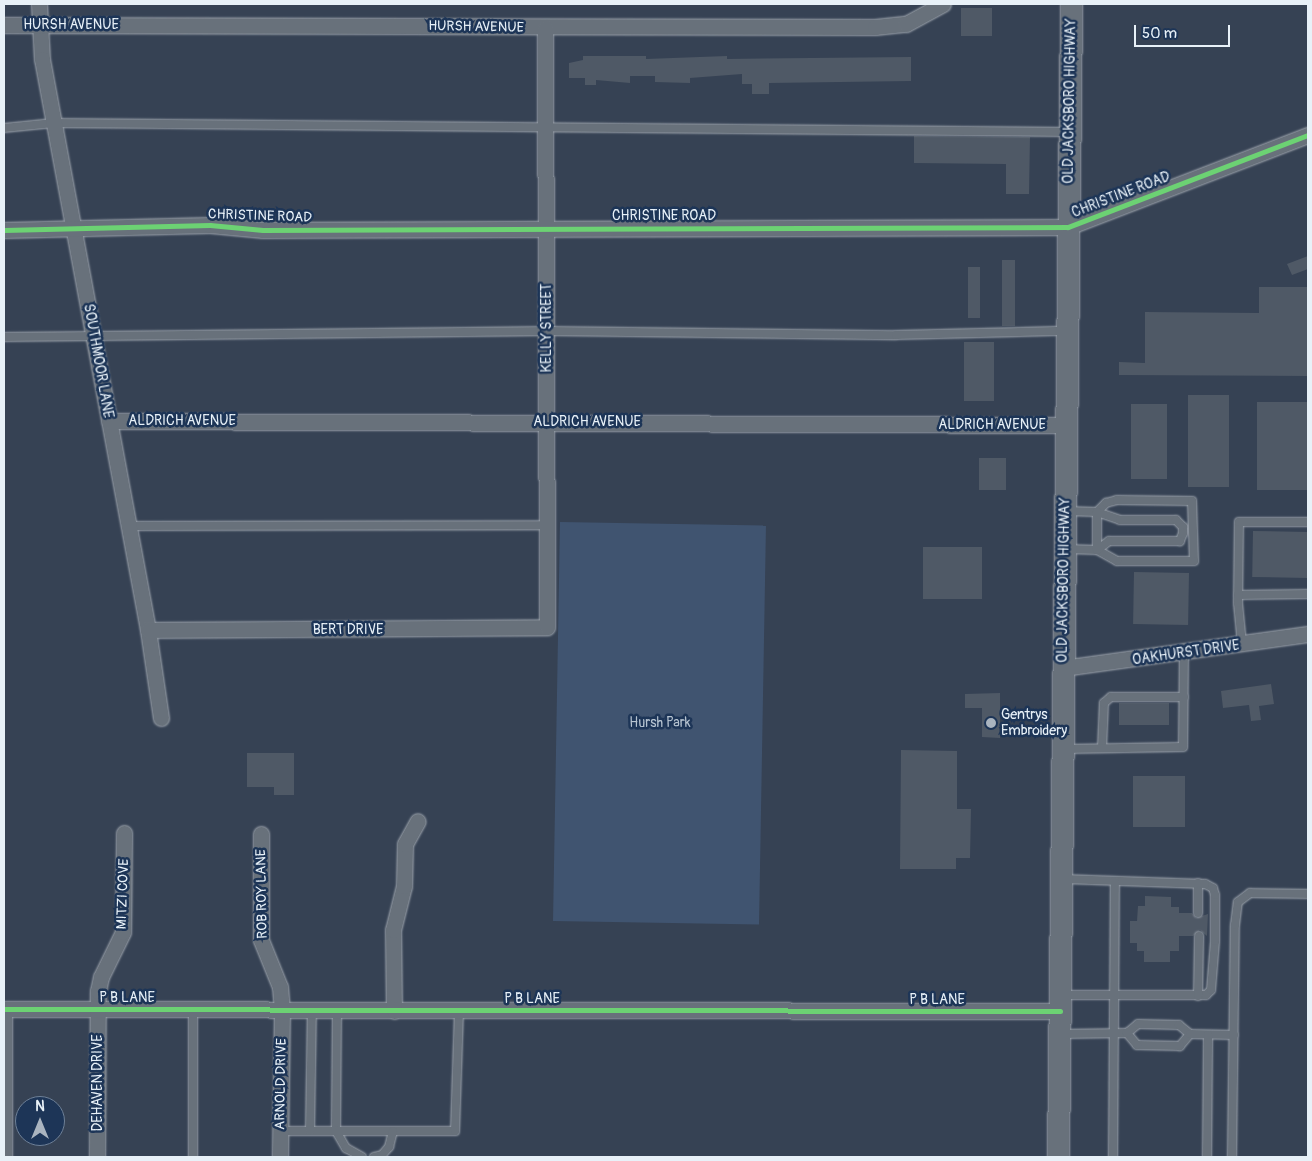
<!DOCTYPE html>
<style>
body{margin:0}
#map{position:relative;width:1312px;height:1161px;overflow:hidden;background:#364254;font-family:Pangolin,sans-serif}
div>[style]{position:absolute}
.green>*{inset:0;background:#405470;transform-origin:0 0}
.building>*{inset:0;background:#4f5966;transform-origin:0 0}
.roads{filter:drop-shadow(0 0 1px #9ba2ab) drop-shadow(0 0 1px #9ba2ab)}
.service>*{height:8px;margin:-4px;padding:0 4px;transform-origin:4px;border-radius:4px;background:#68717b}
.minor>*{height:15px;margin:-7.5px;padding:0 7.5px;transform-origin:7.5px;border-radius:7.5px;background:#68717b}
.secondary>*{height:21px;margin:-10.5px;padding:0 10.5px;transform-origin:10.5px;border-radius:10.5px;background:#68717b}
.cycleway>*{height:5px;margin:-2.5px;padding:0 2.5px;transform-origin:2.5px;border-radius:2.5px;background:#6cd273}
.dots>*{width:14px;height:14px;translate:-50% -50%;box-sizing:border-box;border:2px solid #1d3557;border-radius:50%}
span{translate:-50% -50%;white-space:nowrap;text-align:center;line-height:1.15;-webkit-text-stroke:5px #1d3557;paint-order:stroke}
.street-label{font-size:14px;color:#e8f1f8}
.poi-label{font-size:14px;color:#e8f1f8}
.left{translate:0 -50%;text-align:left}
.park-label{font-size:14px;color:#b6c3d0}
.frame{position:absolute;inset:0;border:5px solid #e8f1f8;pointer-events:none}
.north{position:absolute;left:15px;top:1096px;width:50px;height:50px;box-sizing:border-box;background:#1d3557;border:1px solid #6e8097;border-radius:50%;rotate:0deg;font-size:14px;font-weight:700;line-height:20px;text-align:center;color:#e8f1f8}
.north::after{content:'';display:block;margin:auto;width:18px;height:22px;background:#aab4bf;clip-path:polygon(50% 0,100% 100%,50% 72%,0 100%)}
.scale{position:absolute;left:1134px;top:25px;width:96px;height:22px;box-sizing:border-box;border:2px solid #e8f1f8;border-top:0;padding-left:6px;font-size:15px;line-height:18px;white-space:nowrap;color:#e8f1f8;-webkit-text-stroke:4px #1d3557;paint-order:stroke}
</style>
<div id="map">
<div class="green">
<i style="left:560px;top:522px;width:206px;height:399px;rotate:1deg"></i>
</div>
<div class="building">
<i style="left:961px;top:8px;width:31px;height:28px"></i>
<i style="clip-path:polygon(583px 56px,646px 56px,646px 59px,727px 56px,727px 59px,911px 57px,911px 81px,769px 83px,769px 94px,752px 94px,752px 84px,742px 84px,742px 74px,690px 78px,690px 83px,655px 82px,655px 76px,630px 76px,630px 83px,596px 80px,596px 85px,585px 85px,585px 78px,569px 78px,569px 63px,583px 60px)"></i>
<i style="clip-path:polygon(914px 136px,1030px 137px,1029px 194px,1006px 194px,1006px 164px,914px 163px)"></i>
<i style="clip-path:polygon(1308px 256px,1308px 269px,1292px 275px,1287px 264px)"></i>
<i style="left:1002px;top:260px;width:13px;height:66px"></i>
<i style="left:968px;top:267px;width:12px;height:51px"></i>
<i style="clip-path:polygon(1259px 287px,1308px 287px,1308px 376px,1119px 375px,1119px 362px,1145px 363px,1145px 312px,1259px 313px)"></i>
<i style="left:964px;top:342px;width:30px;height:59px"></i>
<i style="left:1188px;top:395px;width:41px;height:92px"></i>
<i style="left:1257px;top:402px;width:51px;height:88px"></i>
<i style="left:1131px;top:404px;width:36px;height:75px"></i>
<i style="left:979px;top:458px;width:27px;height:32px"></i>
<i style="left:1253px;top:531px;width:55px;height:46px;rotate:1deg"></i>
<i style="left:923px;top:547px;width:59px;height:52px"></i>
<i style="left:1134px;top:572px;width:55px;height:52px;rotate:1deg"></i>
<i style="clip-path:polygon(1271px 684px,1274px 704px,1259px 706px,1261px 720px,1251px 721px,1249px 705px,1223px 708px,1221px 691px)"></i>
<i style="clip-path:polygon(1000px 693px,1000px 738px,982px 737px,982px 708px,965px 708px,965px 694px)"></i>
<i style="left:1119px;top:703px;width:50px;height:22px"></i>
<i style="clip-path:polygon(901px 750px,957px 751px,957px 809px,971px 809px,970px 858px,956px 858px,956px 869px,900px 869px)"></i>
<i style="clip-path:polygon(247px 753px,294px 753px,294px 795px,274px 795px,274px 787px,247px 787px)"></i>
<i style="left:1133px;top:776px;width:52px;height:51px"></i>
<i style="clip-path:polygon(1145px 896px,1171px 897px,1171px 907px,1179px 907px,1179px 913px,1192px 913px,1196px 918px,1208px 914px,1207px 936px,1200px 930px,1193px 936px,1179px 936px,1179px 951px,1170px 951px,1170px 962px,1144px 962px,1144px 951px,1137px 951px,1137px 943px,1130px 943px,1130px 921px,1137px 921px,1138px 906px,1145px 906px)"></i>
</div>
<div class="roads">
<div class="service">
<i style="left:4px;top:128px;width:50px;rotate:-5.7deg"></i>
<i style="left:54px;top:123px;width:1013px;rotate:0.51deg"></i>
<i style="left:4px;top:337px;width:543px;rotate:-0.63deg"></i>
<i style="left:547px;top:331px;width:349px;rotate:0.7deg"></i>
<i style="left:896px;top:335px;width:169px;rotate:-1.4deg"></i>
<i style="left:1066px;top:511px;width:31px;rotate:2deg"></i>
<i style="left:1097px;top:512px;width:13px;rotate:-45deg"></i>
<i style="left:1106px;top:503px;width:11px;rotate:-15deg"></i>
<i style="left:1117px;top:500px;width:75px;rotate:0.8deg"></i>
<i style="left:1192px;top:501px;width:60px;rotate:88.1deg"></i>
<i style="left:1194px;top:561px;width:77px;rotate:180deg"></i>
<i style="left:1117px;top:561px;width:23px;rotate:-151deg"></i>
<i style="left:1097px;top:550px;width:30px;rotate:-178deg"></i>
<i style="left:1097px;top:512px;width:24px;rotate:19deg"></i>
<i style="left:1120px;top:520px;width:56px"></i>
<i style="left:1176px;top:520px;width:10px;rotate:45deg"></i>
<i style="left:1183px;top:527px;width:6px;rotate:90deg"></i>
<i style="left:1183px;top:533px;width:9px;rotate:111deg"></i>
<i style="left:1180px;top:541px;width:71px;rotate:180deg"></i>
<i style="left:1109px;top:541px;width:15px;rotate:143deg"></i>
<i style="left:1097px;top:550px;width:38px;rotate:-90deg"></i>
<i style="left:129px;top:526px;width:416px;rotate:-0.1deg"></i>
<i style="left:1238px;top:595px;width:70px;rotate:-0.8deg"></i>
<i style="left:1242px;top:644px;width:41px;rotate:-95.6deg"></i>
<i style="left:1238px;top:603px;width:81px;rotate:-89.3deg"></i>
<i style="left:1239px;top:522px;width:69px"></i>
<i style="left:1102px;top:748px;width:45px;rotate:-87.5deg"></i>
<i style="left:1104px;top:703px;width:9px;rotate:-41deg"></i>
<i style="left:1111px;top:697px;width:73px"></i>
<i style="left:1065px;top:749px;width:118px;rotate:-1deg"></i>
<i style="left:1183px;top:747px;width:94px;rotate:-89.4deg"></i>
<i style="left:1198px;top:883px;width:30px;rotate:90deg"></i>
<i style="left:1062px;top:995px;width:144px"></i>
<i style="left:1206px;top:995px;width:7px;rotate:-45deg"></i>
<i style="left:1211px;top:990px;width:49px;rotate:-85.3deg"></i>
<i style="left:1215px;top:941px;width:46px;rotate:-90deg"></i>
<i style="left:1215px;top:895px;width:7px;rotate:-106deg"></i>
<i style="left:1213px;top:888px;width:9px;rotate:-153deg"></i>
<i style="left:1205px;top:884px;width:142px;rotate:-178deg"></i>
<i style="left:1198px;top:996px;width:60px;rotate:-89deg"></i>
<i style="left:337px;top:1010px;width:121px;rotate:90.5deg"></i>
<i style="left:336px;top:1131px;width:20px;rotate:60deg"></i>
<i style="left:346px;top:1148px;width:18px;rotate:29deg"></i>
<i style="left:1062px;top:1034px;width:65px;rotate:-0.9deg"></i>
<i style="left:1190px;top:1034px;width:16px;rotate:130deg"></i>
<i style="left:1180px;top:1046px;width:43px;rotate:-178.7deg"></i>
<i style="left:1137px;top:1045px;width:16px;rotate:-130deg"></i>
<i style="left:1127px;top:1033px;width:14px;rotate:-39deg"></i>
<i style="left:1138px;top:1024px;width:41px;rotate:1.4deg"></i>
<i style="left:1179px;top:1025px;width:14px;rotate:39deg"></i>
<i style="left:1190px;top:1034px;width:44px;rotate:1.3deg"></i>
<i style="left:280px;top:1131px;width:175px"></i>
<i style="left:455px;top:1131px;width:121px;rotate:-88.1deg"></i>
<i style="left:310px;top:1131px;width:121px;rotate:-89.1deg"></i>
<i style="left:8px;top:1157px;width:148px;rotate:-90deg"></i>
<i style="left:193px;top:1157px;width:147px;rotate:-90deg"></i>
<i style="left:374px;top:1157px;width:8px;rotate:-14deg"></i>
<i style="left:382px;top:1155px;width:11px;rotate:-49deg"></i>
<i style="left:389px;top:1147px;width:16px;rotate:-76deg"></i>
<i style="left:1113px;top:1157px;width:276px;rotate:-89.6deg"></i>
<i style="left:1207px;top:1157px;width:122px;rotate:-89.5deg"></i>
<i style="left:1232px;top:1157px;width:232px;rotate:-89.3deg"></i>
<i style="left:1235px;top:925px;width:23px;rotate:-83deg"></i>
<i style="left:1238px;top:902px;width:15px;rotate:-37deg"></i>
<i style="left:1250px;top:893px;width:58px;rotate:1deg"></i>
</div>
<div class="minor">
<i style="left:39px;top:4px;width:55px;rotate:86.9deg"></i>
<i style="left:42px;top:59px;width:581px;rotate:79.48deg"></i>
<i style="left:148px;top:630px;width:89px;rotate:81.6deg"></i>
<i style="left:4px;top:25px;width:871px;rotate:0.13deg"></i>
<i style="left:875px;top:27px;width:31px;rotate:-6deg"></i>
<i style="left:906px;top:24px;width:42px;rotate:-28.4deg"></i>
<i style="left:4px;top:230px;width:206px;rotate:-1.4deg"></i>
<i style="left:210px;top:225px;width:53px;rotate:5.4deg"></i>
<i style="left:263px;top:230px;width:805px;rotate:-0.21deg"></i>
<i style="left:1068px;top:227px;width:257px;rotate:-21deg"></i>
<i style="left:109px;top:421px;width:957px;rotate:0.24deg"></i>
<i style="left:148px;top:630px;width:399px;rotate:-0.4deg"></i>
<i style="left:547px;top:627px;width:599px;rotate:-90.19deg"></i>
<i style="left:1063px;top:668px;width:247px;rotate:-7.9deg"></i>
<i style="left:261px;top:834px;width:106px;rotate:90deg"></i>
<i style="left:261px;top:940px;width:51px;rotate:68deg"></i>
<i style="left:280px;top:987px;width:23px;rotate:85deg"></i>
<i style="left:282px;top:1010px;width:147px;rotate:90.8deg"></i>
<i style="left:4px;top:1009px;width:1056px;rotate:0.11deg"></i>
<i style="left:394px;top:1011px;width:81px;rotate:-90.7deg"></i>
<i style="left:393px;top:930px;width:45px;rotate:-76deg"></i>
<i style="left:404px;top:886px;width:42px;rotate:-88.6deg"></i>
<i style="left:405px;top:844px;width:26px;rotate:-61deg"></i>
<i style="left:97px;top:1157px;width:166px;rotate:-89.7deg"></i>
<i style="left:98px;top:991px;width:14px;rotate:-78deg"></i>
<i style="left:101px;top:977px;width:50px;rotate:-63.9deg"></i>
<i style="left:123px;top:932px;width:99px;rotate:-89.4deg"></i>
</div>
<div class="secondary">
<i style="left:1058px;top:1157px;width:1153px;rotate:-89.35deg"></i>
</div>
</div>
<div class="cycleway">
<i style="left:4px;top:230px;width:206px;rotate:-1.4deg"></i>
<i style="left:210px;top:225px;width:53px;rotate:5.4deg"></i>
<i style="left:263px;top:230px;width:805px;rotate:-0.21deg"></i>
<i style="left:1068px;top:227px;width:257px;rotate:-21deg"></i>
<i style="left:4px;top:1009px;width:1056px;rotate:0.11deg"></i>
</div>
<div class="dots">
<i style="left:991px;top:723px;background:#aab4bf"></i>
</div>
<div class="street-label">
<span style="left:71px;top:25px">HURSH AVENUE</span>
<span style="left:476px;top:27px;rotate:1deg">HURSH AVENUE</span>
<span style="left:1070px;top:101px;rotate:-89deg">OLD JACKSBORO HIGHWAY</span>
<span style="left:1121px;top:195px;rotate:-21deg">CHRISTINE ROAD</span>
<span style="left:260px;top:216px;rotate:2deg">CHRISTINE ROAD</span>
<span style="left:664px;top:216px">CHRISTINE ROAD</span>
<span style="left:547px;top:328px;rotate:-90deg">KELLY STREET</span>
<span style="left:98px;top:361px;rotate:80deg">SOUTHMOOR LANE</span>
<span style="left:182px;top:421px">ALDRICH AVENUE</span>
<span style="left:587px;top:422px">ALDRICH AVENUE</span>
<span style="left:992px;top:425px">ALDRICH AVENUE</span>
<span style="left:1064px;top:580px;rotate:-89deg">OLD JACKSBORO HIGHWAY</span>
<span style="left:348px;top:630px">BERT DRIVE</span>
<span style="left:1186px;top:653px;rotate:-8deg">OAKHURST DRIVE</span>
<span style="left:123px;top:894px;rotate:-88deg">MITZI COVE</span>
<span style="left:262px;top:894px;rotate:-91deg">ROB ROY LANE</span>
<span style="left:127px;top:998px">P B LANE</span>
<span style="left:532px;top:999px">P B LANE</span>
<span style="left:937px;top:1000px">P B LANE</span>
<span style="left:98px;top:1083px;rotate:-90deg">DEHAVEN DRIVE</span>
<span style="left:281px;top:1084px;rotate:-89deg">ARNOLD DRIVE</span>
</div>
<div class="poi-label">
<span class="left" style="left:1001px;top:723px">Gentrys<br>Embroidery</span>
</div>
<div class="park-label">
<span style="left:660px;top:723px">Hursh Park</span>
</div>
<div class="frame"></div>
<div class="north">N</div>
<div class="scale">50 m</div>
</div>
